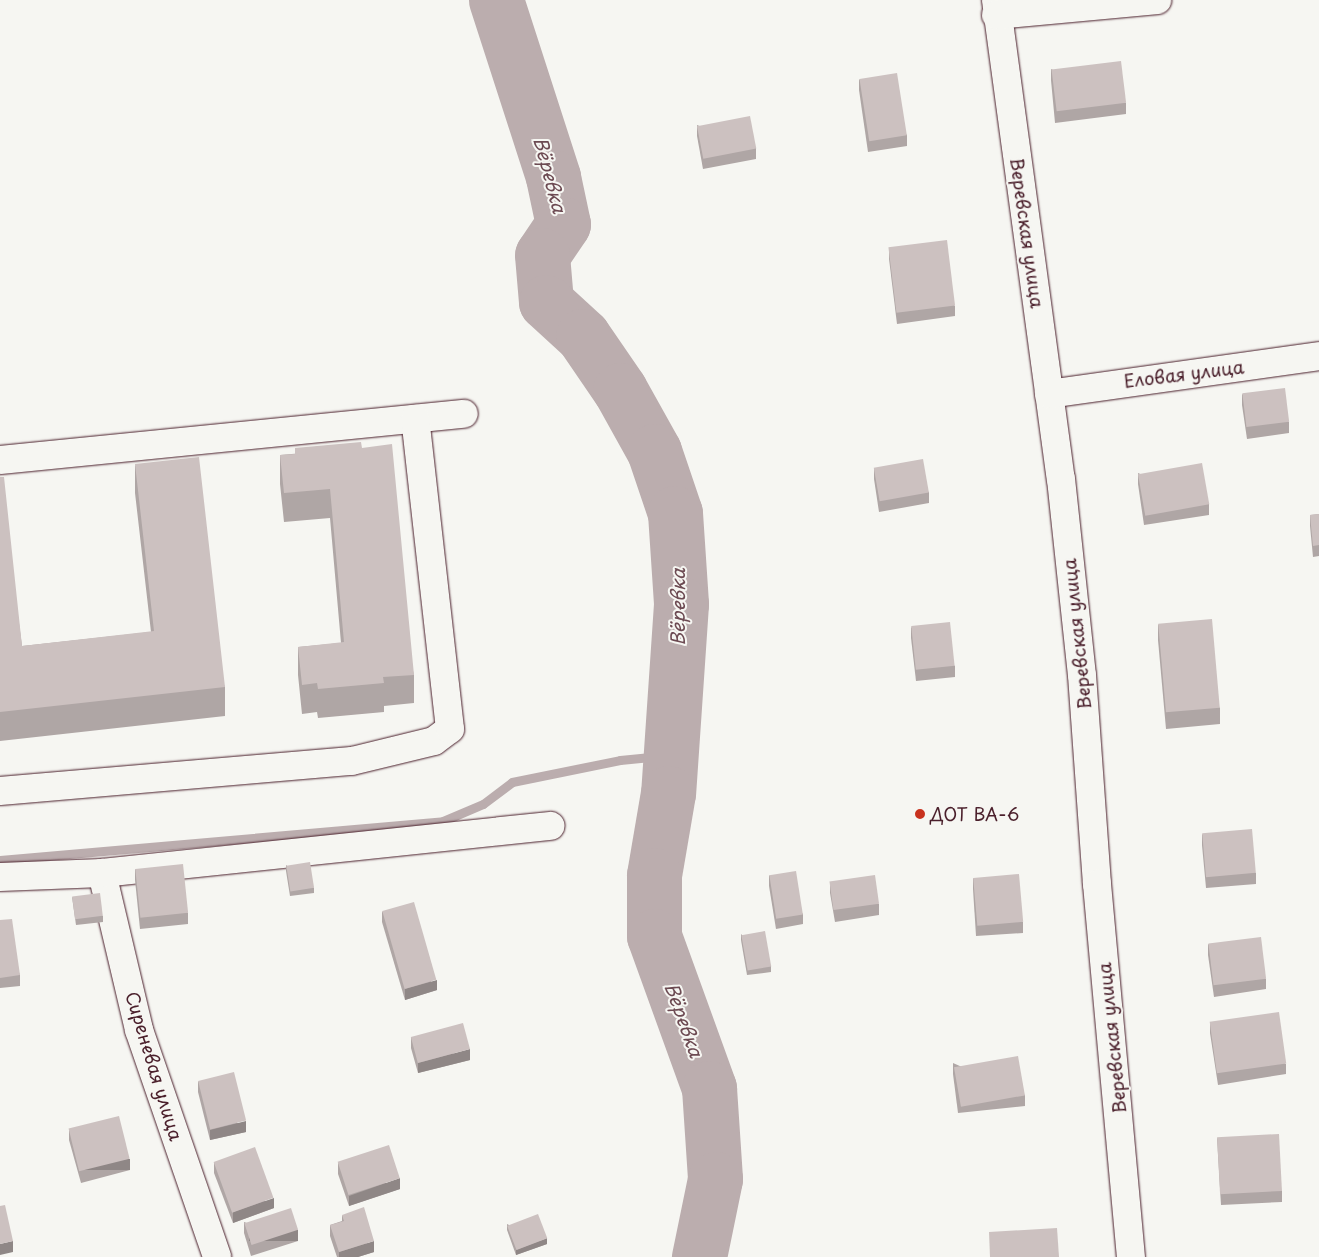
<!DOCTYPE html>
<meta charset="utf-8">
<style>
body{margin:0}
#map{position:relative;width:1319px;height:1257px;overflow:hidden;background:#f6f6f2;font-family:"Playpen Sans",sans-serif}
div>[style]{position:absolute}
.stream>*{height:9px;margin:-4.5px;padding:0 4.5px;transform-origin:4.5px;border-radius:4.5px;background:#bbadae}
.river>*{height:55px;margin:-27.5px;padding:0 27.5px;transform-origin:27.5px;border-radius:27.5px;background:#bbadae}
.roads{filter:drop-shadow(0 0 1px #4a1f2b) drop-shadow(0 0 1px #4a1f2b)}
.minor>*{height:28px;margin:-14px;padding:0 14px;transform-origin:14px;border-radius:14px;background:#f6f6f2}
.wall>*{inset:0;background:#afa6a5}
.shaded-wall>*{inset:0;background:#8f8786;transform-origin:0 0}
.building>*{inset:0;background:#ccc1c0;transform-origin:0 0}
.dots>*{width:14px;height:14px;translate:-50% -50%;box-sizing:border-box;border:2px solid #f6f6f2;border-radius:50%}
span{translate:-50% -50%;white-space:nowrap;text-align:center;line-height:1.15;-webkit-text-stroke:4px #f6f6f2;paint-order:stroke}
.street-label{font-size:18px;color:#4a1f2b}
.poi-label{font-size:18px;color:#4a1f2b}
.left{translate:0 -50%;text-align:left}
.water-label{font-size:19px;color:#6c4a52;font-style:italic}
</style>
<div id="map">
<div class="stream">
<i style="left:0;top:860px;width:445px;rotate:-5deg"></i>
<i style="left:443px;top:821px;width:43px;rotate:-23deg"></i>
<i style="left:483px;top:804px;width:36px;rotate:-37deg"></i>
<i style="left:512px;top:782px;width:110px;rotate:-11.5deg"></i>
<i style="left:620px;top:760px;width:51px;rotate:-5.6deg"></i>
</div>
<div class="river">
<i style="left:496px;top:0;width:186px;rotate:72.1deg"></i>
<i style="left:553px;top:177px;width:48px;rotate:78deg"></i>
<i style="left:563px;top:224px;width:37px;rotate:124deg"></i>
<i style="left:542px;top:255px;width:47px;rotate:85.1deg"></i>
<i style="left:546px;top:302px;width:50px;rotate:42.6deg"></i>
<i style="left:583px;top:336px;width:65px;rotate:55.6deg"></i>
<i style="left:620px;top:390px;width:70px;rotate:60.9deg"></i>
<i style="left:654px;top:451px;width:65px;rotate:71.3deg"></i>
<i style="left:675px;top:513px;width:91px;rotate:86.2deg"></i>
<i style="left:681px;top:604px;width:189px;rotate:93.9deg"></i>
<i style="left:668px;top:793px;width:83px;rotate:99.7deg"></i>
<i style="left:654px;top:875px;width:61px;rotate:90deg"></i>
<i style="left:654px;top:936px;width:162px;rotate:70.1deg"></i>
<i style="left:709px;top:1088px;width:91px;rotate:86.2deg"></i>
<i style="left:715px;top:1179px;width:80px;rotate:101.6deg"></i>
</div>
<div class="roads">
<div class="minor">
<i style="left:996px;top:0;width:483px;rotate:82.3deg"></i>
<i style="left:1061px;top:479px;width:197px;rotate:83.9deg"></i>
<i style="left:1082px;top:675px;width:210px;rotate:85.9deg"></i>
<i style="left:1097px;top:884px;width:375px;rotate:84.8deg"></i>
<i style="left:996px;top:15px;width:162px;rotate:-5.3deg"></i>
<i style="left:1049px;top:394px;width:273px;rotate:-8deg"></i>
<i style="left:0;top:460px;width:466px;rotate:-5.7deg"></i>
<i style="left:0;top:791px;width:353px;rotate:-4.9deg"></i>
<i style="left:352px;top:761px;width:84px;rotate:-13.7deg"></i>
<i style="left:434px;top:741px;width:20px;rotate:-37deg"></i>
<i style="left:450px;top:729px;width:312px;rotate:-96.4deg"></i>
<i style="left:102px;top:873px;width:161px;rotate:76.7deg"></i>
<i style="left:139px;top:1030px;width:240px;rotate:71deg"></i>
<i style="left:0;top:877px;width:102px;rotate:-2.2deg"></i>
<i style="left:102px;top:873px;width:451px;rotate:-6deg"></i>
</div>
</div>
<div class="wall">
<i style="clip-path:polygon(1051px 69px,1126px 103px,1126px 114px,1055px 123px,1051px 80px)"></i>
<i style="clip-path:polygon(859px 79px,907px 135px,907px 146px,868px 152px,859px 90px)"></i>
<i style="clip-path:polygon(697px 125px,756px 148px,756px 159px,703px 169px,697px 136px)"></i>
<i style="clip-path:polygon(889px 248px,955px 306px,955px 316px,897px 324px,889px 259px)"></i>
<i style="clip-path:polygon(1242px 394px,1289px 422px,1289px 433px,1247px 439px,1242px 405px)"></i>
<i style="clip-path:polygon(362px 448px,414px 675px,414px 703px,384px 706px,384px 712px,318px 718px,317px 712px,302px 714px,298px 675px,298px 647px,341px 643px,330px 518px,284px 522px,280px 484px,280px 455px)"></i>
<i style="clip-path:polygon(135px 464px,225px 687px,225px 716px,0 741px,0 477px,22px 646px,151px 632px,135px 493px)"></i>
<i style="clip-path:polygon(874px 468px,929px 492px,929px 503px,879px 512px,874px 479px)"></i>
<i style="clip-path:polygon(1138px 473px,1209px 504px,1209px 515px,1144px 525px,1138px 484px)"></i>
<i style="clip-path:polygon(1319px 514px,1319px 556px,1313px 557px,1310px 526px,1310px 515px)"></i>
<i style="clip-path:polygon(1158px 624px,1220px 708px,1220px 724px,1166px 729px,1158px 640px)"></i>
<i style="clip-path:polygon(911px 627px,955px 666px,955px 677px,916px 681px,911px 638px)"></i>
<i style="clip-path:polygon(1202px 834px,1256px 873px,1256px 884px,1206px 888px,1202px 845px)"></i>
<i style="clip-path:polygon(286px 865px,314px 888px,314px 893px,290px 896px,286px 871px)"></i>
<i style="clip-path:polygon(135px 869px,188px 913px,188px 924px,140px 929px,135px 880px)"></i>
<i style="clip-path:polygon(769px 875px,803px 914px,803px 924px,776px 929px,769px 886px)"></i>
<i style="clip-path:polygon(973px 878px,1023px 922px,1023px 933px,976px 936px,973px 889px)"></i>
<i style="clip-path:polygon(830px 882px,879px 904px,879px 915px,835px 922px,830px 893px)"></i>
<i style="clip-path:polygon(72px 897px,103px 916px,103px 922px,76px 925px)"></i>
<i style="clip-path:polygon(382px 911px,437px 990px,405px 1000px,382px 922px)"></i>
<i style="clip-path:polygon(0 920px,20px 975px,20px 986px,0 988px)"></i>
<i style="clip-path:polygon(741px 934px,771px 966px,771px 972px,747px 975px,741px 940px)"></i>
<i style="clip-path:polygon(1208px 944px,1266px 979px,1266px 989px,1214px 997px,1208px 955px)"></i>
<i style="clip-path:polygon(1210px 1023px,1286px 1064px,1286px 1074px,1218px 1085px,1210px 1033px)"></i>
<i style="clip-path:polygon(411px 1037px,470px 1060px,418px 1073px,411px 1048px)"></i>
<i style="clip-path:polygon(953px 1063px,1025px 1095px,1025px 1106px,958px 1113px,953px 1074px)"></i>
<i style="clip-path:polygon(198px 1081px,246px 1132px,210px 1140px,198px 1092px)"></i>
<i style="clip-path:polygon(69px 1130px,130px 1170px,81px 1183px,69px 1140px)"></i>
<i style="clip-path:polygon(1217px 1138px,1282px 1191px,1282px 1202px,1221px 1205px)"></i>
<i style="clip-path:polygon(214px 1162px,274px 1208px,233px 1223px,214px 1173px)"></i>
<i style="clip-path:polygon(338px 1163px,400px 1189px,349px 1206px,338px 1174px)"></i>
<i style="clip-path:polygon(342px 1215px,374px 1252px,358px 1257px,337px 1257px,330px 1236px,330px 1225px,342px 1221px)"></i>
<i style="clip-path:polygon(244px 1222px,298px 1241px,251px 1256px,244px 1233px)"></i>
<i style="clip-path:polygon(507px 1224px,547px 1244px,516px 1255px,507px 1230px)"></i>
</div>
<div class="shaded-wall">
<i style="clip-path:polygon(437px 980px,437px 990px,405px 1000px,405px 989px)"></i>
<i style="clip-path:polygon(470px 1049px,470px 1060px,418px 1073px,418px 1063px)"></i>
<i style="clip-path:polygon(246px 1121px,246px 1132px,210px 1140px,210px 1130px)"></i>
<i style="left:130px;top:1159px;width:11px;height:51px;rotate:90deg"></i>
<i style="clip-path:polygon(400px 1178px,400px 1189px,349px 1206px,349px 1196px)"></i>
<i style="clip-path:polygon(274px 1198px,274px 1208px,233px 1223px,233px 1212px)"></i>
<i style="left:298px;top:1230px;width:11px;height:49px;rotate:90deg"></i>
<i style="clip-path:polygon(547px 1238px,547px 1244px,516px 1255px,516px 1250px)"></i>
<i style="clip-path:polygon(13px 1241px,13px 1252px,0 1255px,0 1244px)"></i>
<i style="clip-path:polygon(374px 1241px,374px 1252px,358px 1257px,339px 1257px,339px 1252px)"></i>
</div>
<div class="building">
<i style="left:1121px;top:61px;width:42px;height:70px;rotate:83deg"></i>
<i style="left:897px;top:73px;width:63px;height:38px;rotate:81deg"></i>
<i style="left:750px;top:116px;width:33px;height:54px;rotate:79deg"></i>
<i style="left:947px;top:240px;width:66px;height:59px;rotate:83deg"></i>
<i style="left:1285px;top:388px;width:34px;height:43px;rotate:83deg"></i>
<i style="clip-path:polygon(361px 442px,362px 448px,392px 444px,414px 675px,383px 677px,384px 683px,318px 689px,317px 683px,302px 685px,298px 647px,344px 642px,330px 489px,284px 493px,280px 455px,295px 454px,295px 448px)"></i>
<i style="clip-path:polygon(199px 457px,225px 687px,0 712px,0 477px,4px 477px,22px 646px,154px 631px,135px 464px)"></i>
<i style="left:923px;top:459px;width:34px;height:50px;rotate:80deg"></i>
<i style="left:1202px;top:463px;width:42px;height:65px;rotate:80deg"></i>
<i style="clip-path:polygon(1319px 514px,1319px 545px,1313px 546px,1310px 515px)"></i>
<i style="left:1212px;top:619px;width:89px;height:54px;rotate:85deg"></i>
<i style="left:950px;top:622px;width:44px;height:39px;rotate:84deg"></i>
<i style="left:1252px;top:829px;width:44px;height:50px;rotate:85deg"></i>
<i style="left:310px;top:862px;width:26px;height:24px;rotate:81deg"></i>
<i style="left:183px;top:864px;width:49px;height:48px;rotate:84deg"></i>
<i style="left:796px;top:871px;width:44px;height:27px;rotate:81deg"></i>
<i style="left:1019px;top:874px;width:48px;height:46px;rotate:85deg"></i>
<i style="left:875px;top:875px;width:29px;height:46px;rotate:82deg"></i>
<i style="left:100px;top:893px;width:23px;height:28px;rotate:83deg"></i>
<i style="left:414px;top:902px;width:81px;height:33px;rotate:74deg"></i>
<i style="clip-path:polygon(12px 919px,20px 975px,0 978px,0 920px)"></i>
<i style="left:765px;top:931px;width:36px;height:24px;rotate:80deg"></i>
<i style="left:1261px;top:937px;width:42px;height:53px;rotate:83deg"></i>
<i style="left:1279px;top:1012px;width:52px;height:70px;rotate:82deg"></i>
<i style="left:463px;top:1023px;width:27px;height:54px;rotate:75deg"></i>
<i style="left:1018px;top:1056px;width:40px;height:65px;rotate:80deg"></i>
<i style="left:234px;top:1072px;width:50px;height:37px;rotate:76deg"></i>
<i style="left:119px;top:1116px;width:44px;height:52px;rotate:76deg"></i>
<i style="left:1279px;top:1134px;width:57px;height:62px;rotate:87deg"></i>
<i style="left:389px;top:1145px;width:35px;height:54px;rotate:72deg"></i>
<i style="left:255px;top:1147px;width:54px;height:44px;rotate:70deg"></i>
<i style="clip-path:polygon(5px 1205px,13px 1241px,0 1244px,0 1206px)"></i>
<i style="clip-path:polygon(364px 1207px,374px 1241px,339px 1252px,330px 1225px,344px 1221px,342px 1215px)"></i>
<i style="left:291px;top:1208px;width:23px;height:49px;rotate:72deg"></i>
<i style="left:538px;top:1214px;width:26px;height:33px;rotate:69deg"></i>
<i style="clip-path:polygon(1057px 1228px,1059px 1257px,990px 1257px,989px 1232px)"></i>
</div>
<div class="dots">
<i style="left:920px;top:814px;background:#c8321e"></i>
</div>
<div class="street-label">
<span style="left:1027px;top:233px;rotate:82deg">Веревская улица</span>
<span style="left:1184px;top:374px;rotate:-7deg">Еловая улица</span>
<span style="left:1077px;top:634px;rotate:-96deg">Веревская улица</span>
<span style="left:1112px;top:1038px;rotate:-96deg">Веревская улица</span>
<span style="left:154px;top:1066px;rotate:73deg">Сиреневая улица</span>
</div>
<div class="poi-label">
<span class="left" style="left:930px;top:814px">ДОТ ВА-6</span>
</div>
<div class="water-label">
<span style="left:550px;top:175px;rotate:75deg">Вёревка</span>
<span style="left:678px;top:607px;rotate:-90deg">Вёревка</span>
<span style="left:684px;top:1020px;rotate:70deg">Вёревка</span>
</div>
</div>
